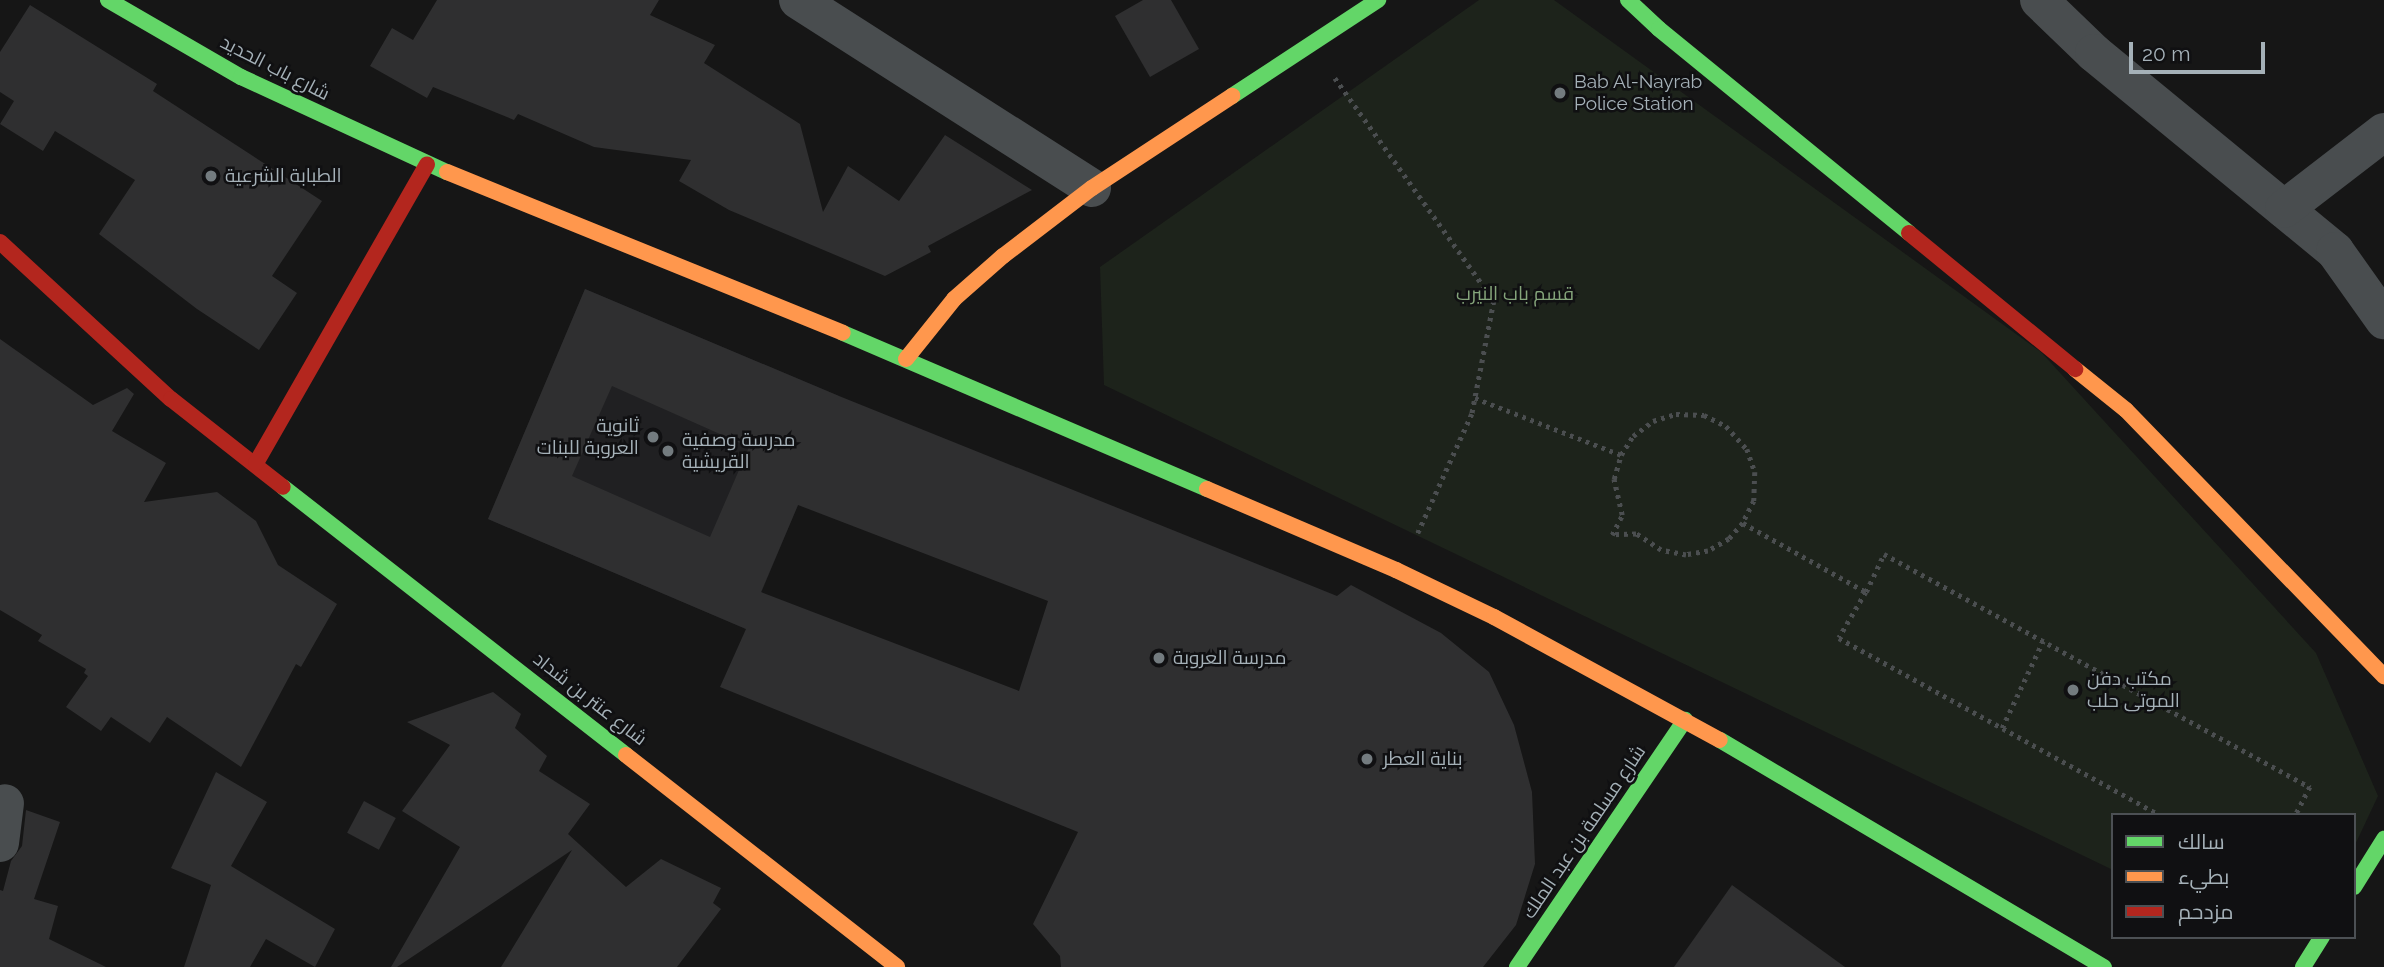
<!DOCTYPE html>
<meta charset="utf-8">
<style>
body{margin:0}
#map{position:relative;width:2384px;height:967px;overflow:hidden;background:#161616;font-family:Raleway,Cairo,sans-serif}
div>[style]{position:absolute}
.built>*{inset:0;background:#202022}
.green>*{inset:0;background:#1d231b}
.building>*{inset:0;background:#2f2f30;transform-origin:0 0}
.path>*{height:4.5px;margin-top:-2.25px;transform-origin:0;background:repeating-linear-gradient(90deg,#4b4e50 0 3.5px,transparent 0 8.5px)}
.street>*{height:38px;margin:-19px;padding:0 19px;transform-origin:19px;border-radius:19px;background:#494d4f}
.fast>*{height:16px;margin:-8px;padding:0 8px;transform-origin:8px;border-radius:8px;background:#63d668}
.slow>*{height:16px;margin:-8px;padding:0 8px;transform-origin:8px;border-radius:8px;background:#ff974d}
.jam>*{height:16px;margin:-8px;padding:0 8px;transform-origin:8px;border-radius:8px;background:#b3261e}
.dots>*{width:19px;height:19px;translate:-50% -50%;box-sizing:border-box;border:4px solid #101012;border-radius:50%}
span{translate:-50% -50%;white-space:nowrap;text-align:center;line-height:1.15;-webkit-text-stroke:5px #101012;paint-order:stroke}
.street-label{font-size:19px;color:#a5b1b8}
.poi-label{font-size:19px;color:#a5b1b8}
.left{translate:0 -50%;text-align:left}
.right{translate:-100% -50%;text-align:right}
.park-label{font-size:19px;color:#85a57b}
.legend{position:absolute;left:2111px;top:813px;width:245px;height:126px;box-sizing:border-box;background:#101012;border:2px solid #4c5054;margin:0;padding:9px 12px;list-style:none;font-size:21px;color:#a5b1b8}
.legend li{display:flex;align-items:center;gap:14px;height:35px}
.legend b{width:35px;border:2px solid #4c5054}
.scale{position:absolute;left:2129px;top:42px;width:136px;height:32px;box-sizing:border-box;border:4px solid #a5b1b8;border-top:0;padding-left:9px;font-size:21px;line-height:24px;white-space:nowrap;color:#a5b1b8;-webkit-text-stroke:5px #101012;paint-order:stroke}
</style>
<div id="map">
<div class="built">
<i style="clip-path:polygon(585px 289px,839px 396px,798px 505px,746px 629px,488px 519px)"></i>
</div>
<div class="green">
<i style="clip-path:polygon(1479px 0,1554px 0,2041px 352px,2316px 653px,2378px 796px,2354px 847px,2354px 815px,2113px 815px,2113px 870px,1104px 385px,1100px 267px)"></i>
</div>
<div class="building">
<i style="clip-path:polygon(437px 0,659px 0,650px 15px,715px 45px,704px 63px,800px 124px,823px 212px,848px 166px,899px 201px,945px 135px,1032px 190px,928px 246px,931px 252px,885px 276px,729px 210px,679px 181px,691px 160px,594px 147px,518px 114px,514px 120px,433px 87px,427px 98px,370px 66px,392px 28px,413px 40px)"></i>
<i style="clip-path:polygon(1143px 0,1171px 0,1199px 49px,1150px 77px,1115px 16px)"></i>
<i style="clip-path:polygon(30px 5px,157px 84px,153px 91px,322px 201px,272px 276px,297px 293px,259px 350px,197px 309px,99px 234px,135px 180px,55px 131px,43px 151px,0 124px,14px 101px,0 92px,0 52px)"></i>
<i style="clip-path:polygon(evenodd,585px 289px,839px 396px,1337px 596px,1351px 585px,1441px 633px,1489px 672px,1514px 725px,1532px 792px,1535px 864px,1516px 925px,1483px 967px,1061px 967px,1060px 956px,1033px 924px,1078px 832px,720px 687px,746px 629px,488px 519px,585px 289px,612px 386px,749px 447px,710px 537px,572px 476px,612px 386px,585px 289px,798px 505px,1048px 601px,1019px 691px,761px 592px,798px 505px)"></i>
<i style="clip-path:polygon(0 339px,93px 405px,127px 388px,134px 394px,112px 431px,166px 463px,144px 502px,217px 492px,256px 521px,278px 565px,337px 604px,301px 667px,296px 664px,241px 767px,167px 717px,150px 743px,111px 717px,101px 731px,66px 707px,88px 676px,84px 673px,86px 669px,38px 641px,42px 635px,0 610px)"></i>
<i style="clip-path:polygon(493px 692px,521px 714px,515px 728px,547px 756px,539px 771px,590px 804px,568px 834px,626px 887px,661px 859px,721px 888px,713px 903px,721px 909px,677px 967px,501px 967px,572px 850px,397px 967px,391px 967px,460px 847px,402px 811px,450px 745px,407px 722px)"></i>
<i style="clip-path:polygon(216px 772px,267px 802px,231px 866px,335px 929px,315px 967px,266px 939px,250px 967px,184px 967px,211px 885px,171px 868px)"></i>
<i style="left:364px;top:801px;width:36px;height:36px;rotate:28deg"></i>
<i style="clip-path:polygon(26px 810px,60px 822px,34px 899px,58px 906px,49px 939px,106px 967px,0 967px,0 890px,3px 891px,11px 861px,22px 846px)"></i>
<i style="clip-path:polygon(1732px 885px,1845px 967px,1674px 967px)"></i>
</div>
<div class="path">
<i style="left:1335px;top:78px;width:274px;rotate:54.5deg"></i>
<i style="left:1494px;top:301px;width:115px;rotate:101deg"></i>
<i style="left:1472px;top:414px;width:131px;rotate:114.4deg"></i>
<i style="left:1475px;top:398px;width:157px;rotate:21.3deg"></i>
<i style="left:1676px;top:414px;width:28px;rotate:2deg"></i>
<i style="left:1704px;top:415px;width:25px;rotate:27deg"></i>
<i style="left:1726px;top:426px;width:31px;rotate:48deg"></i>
<i style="left:1747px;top:449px;width:24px;rotate:71deg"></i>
<i style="left:1755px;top:472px;width:29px;rotate:92deg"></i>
<i style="left:1754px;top:501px;width:25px;rotate:117deg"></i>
<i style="left:1743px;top:523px;width:21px;rotate:131deg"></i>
<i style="left:1729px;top:539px;width:24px;rotate:150deg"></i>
<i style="left:1708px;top:551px;width:22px;rotate:170deg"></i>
<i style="left:1686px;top:555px;width:25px;rotate:-169deg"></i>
<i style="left:1661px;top:550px;width:30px;rotate:-147deg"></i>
<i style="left:1636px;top:534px;width:24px;rotate:178deg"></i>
<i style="left:1612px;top:535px;width:22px;rotate:-63deg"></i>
<i style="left:1622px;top:515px;width:37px;rotate:-103deg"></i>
<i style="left:1614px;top:479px;width:25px;rotate:-74deg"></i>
<i style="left:1621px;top:455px;width:22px;rotate:-58deg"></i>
<i style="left:1633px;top:436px;width:25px;rotate:-37deg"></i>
<i style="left:1653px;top:421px;width:24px;rotate:-17deg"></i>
<i style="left:1743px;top:523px;width:141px;rotate:29.3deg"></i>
<i style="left:1866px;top:592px;width:42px;rotate:-64.7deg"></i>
<i style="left:1884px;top:554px;width:486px;rotate:28.7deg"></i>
<i style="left:2310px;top:787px;width:31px;rotate:117deg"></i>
<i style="left:1866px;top:592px;width:53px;rotate:120.4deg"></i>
<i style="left:1839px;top:638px;width:366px;rotate:28.9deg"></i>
<i style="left:2002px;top:728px;width:96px;rotate:-64.8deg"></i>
</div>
<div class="street">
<i style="left:798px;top:0;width:349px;rotate:32.6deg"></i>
<i style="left:2039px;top:0;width:76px;rotate:43.9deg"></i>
<i style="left:2094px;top:53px;width:312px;rotate:39.4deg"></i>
<i style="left:2335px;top:251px;width:85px;rotate:54.6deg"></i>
<i style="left:2284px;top:209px;width:126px;rotate:-37.6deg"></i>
<i style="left:0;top:843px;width:40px;rotate:-82.9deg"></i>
</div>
<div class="fast">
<i style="left:108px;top:0;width:154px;rotate:30.1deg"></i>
<i style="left:241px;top:77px;width:227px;rotate:24.8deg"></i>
<i style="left:1628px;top:0;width:42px;rotate:43.1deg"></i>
<i style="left:1659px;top:29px;width:323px;rotate:39.2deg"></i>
<i style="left:1232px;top:96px;width:175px;rotate:-33.3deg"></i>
<i style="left:843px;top:333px;width:396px;rotate:23.2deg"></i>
<i style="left:283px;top:487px;width:435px;rotate:38deg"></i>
<i style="left:1720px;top:740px;width:446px;rotate:30.6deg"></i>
<i style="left:2354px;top:887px;width:57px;rotate:-58deg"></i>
<i style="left:1517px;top:967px;width:299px;rotate:-55.8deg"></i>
<i style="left:2303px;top:967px;width:36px;rotate:-58deg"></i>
</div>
<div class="slow">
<i style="left:447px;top:172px;width:427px;rotate:22.1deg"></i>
<i style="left:906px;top:359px;width:77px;rotate:-51.3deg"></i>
<i style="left:954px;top:299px;width:65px;rotate:-41.3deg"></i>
<i style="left:1003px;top:256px;width:112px;rotate:-37.4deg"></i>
<i style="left:1092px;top:188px;width:168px;rotate:-33.3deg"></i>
<i style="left:2075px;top:369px;width:65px;rotate:38.8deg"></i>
<i style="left:2126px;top:410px;width:371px;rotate:45.9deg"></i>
<i style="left:1207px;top:489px;width:206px;rotate:23.2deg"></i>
<i style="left:1396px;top:570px;width:109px;rotate:25.6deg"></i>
<i style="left:1494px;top:617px;width:257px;rotate:28.6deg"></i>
<i style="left:626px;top:755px;width:344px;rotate:38deg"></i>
</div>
<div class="jam">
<i style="left:1909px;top:233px;width:215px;rotate:39.3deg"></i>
<i style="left:0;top:242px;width:232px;rotate:42.6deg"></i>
<i style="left:171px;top:399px;width:142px;rotate:38.2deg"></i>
<i style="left:256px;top:463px;width:344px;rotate:-60.2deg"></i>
</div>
<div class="dots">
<i style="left:1560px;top:93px;background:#737b7f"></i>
<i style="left:211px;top:176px;background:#737b7f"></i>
<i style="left:653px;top:437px;background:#737b7f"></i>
<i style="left:668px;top:451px;background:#737b7f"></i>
<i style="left:1159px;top:658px;background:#737b7f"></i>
<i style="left:2073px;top:690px;background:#737b7f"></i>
<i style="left:1367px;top:759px;background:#737b7f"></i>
</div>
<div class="street-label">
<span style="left:275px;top:68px;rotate:27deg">شارع باب الحديد</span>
<span style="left:590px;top:699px;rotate:38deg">شارع عنتر بن شداد</span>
<span style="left:1584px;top:832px;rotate:-56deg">شارع مسلمة بن عبد الملك</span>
</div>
<div class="poi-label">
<span class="left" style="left:1574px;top:93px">Bab Al-Nayrab<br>Police Station</span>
<span class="left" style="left:225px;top:176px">الطبابة الشرعية</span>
<span class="right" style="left:639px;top:437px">ثانوية<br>العروبة للبنات</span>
<span class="left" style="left:682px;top:451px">مدرسة وصفية<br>القريشية</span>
<span class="left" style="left:1173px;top:658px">مدرسة العروبة</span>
<span class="left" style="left:2087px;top:690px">مكتب دفن<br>الموتى حلب</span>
<span class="left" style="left:1383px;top:759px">بناية العطر</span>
</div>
<div class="park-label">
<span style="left:1515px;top:294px">قسم باب النيرب</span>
</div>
<ul class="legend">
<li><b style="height:9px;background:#63d668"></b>سالك</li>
<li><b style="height:9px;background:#ff974d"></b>بطيء</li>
<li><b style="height:9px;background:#b3261e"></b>مزدحم</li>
</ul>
<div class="scale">20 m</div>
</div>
